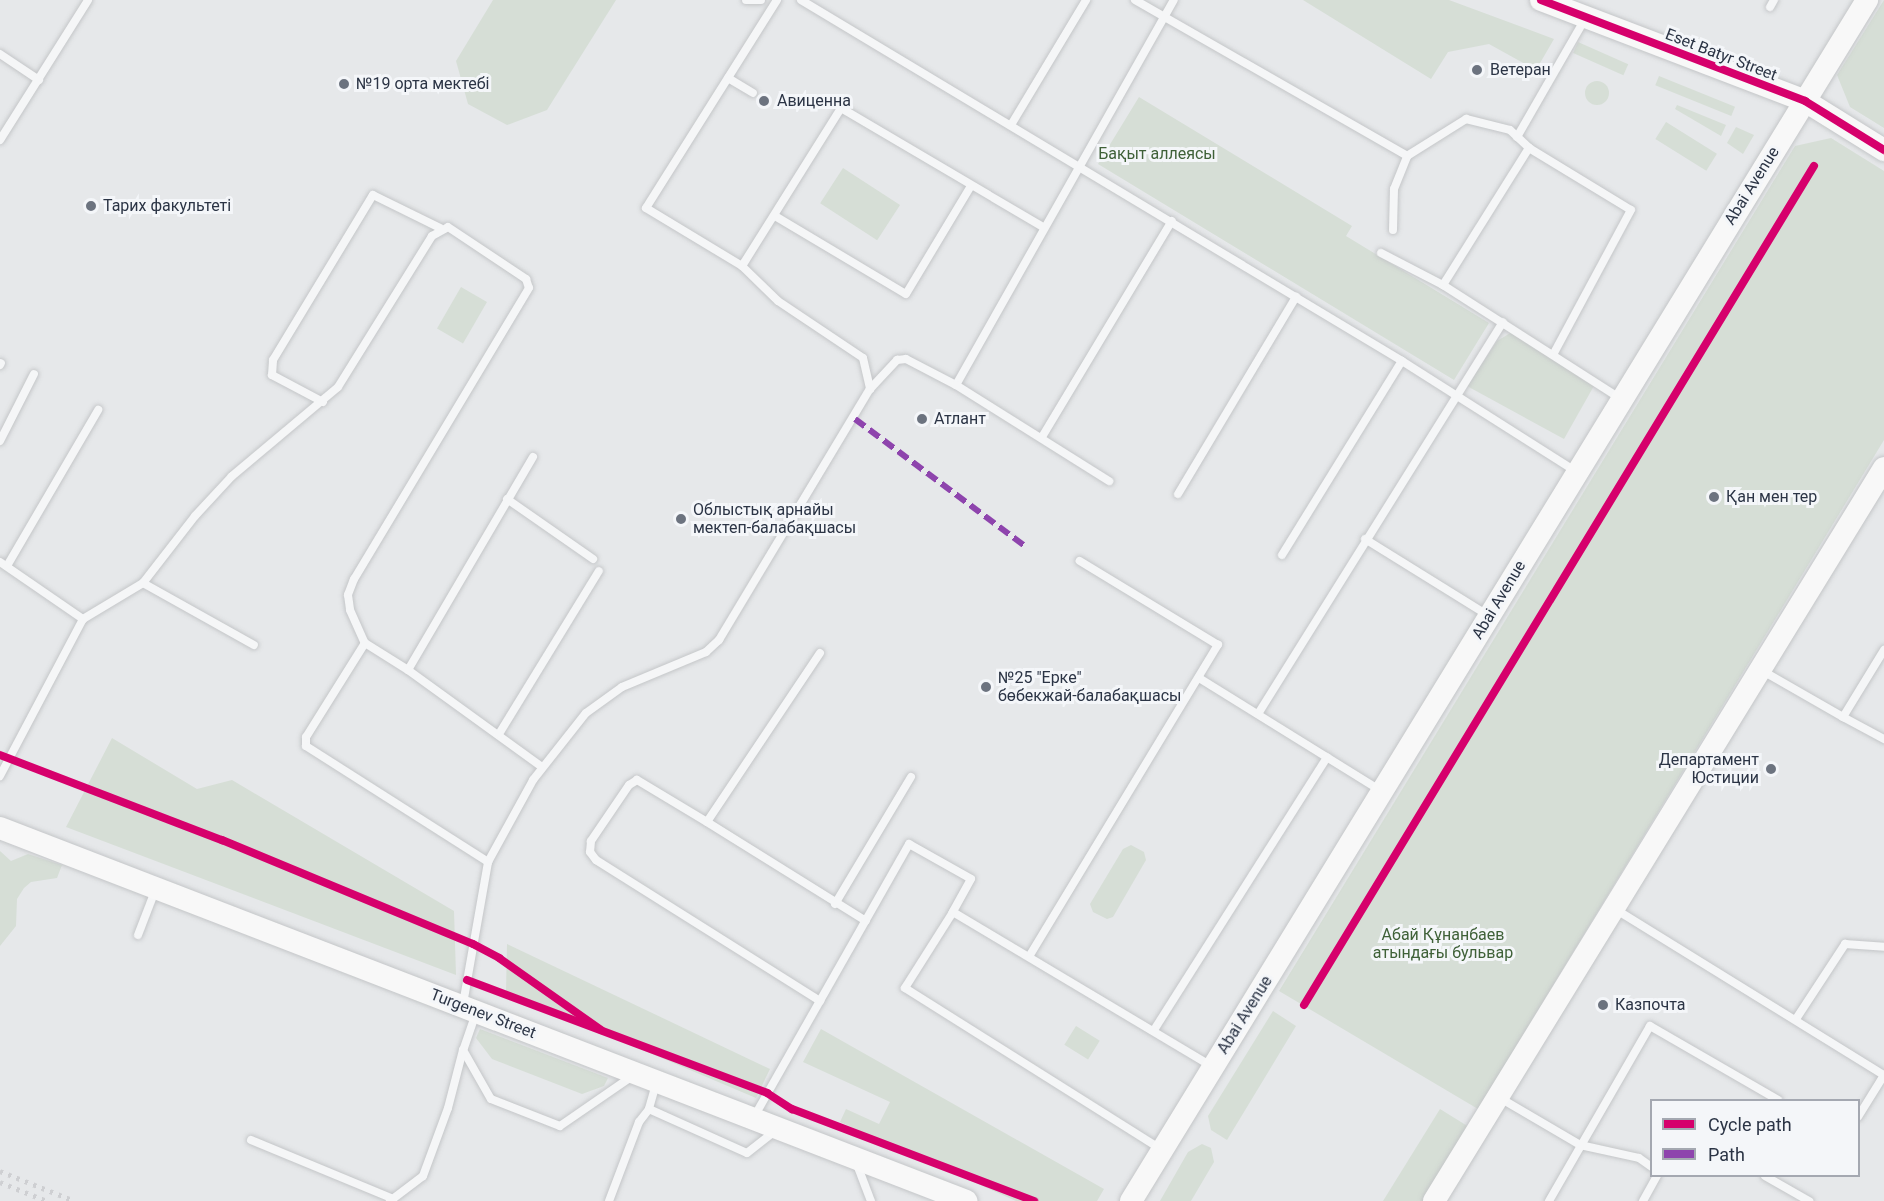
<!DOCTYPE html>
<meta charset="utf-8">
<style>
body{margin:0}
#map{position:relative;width:1884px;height:1201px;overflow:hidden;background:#e6e8ea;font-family:Roboto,sans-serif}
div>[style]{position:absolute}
.green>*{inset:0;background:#d6ded6;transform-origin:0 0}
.round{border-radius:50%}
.roads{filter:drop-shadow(0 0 2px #c4c6c8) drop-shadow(0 0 2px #c4c6c8)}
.lane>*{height:8px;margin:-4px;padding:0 4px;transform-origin:4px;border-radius:4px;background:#f5f6f7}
.secondary>*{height:22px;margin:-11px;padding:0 11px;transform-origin:11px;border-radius:11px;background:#f8f8f8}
.rail>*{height:4.5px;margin-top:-2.25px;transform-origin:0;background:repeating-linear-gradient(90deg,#cecfd2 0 3px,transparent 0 9px)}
.quiet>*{height:6px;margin-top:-3px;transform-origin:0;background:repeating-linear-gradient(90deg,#8e44ad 0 12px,transparent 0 18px)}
.cycleway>*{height:8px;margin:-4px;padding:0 4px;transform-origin:4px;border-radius:4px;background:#d6006c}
.dots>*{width:16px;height:16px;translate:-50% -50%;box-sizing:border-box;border:3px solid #f4f6f9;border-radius:50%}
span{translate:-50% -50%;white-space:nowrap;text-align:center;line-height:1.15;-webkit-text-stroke:6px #f4f6f9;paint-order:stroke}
.street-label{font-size:16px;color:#2b3445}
.poi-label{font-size:16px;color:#2b3445}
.left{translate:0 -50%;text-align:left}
.right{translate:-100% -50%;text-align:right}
.park-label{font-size:16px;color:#3f6138}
.legend{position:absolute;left:1650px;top:1099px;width:210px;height:78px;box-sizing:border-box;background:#f4f6f9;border:2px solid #a4a8b1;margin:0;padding:8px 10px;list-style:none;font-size:18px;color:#2b3445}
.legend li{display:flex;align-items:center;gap:12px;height:30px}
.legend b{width:30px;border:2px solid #a4a8b1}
</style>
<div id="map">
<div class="green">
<i style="clip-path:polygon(493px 0,616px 0,547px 110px,507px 125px,468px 104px,456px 61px)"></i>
<i style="clip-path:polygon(1303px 0,1449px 0,1554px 39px,1536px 70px,1489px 44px,1448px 52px,1431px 79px)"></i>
<i style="clip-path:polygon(1884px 0,1884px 128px,1850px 107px,1837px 75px)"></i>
<i style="left:1578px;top:42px;width:55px;height:12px;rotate:24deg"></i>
<i style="left:1659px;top:76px;width:82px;height:10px;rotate:22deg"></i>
<i class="round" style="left:1585px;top:81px;width:24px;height:24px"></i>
<i style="clip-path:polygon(1139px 97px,1352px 226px,1346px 236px,1489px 323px,1454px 380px,1098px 164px)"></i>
<i style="clip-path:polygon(1677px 105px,1726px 125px,1721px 136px,1675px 109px)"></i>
<i style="left:1666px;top:122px;width:60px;height:20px;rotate:32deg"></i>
<i style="clip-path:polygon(1736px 127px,1754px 135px,1743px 154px,1727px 143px)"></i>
<i style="clip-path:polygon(1831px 138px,1884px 171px,1884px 440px,1478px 1109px,1279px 991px,1795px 146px)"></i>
<i style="left:843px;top:168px;width:68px;height:42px;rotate:33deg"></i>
<i style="left:461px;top:287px;width:30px;height:48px;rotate:30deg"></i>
<i style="clip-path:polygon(1512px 332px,1595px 384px,1564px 439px,1467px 386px,1497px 341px)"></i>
<i style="clip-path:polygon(112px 738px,197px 789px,232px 780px,454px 911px,456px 975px,66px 827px)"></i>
<i style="clip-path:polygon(1131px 845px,1144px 852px,1146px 860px,1113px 917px,1107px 919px,1093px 912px,1090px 904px,1123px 849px)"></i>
<i style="clip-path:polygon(0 851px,11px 861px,28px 854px,62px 865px,57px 878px,31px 882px,24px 888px,17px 899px,16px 926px,0 946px)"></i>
<i style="clip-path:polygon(507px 944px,770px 1069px,756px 1098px,506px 992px)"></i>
<i style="clip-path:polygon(1273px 1011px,1296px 1026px,1227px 1140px,1211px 1130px,1208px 1116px)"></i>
<i style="left:1076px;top:1026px;width:28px;height:22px;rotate:32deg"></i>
<i style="clip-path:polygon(480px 1029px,608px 1078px,604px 1086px,582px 1094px,492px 1059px,476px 1038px)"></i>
<i style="clip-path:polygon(821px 1029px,1104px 1189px,1097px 1201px,1016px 1201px,840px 1122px,846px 1109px,879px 1124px,890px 1102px,803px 1062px)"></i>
<i style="clip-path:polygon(1440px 1109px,1469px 1127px,1423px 1201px,1383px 1201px)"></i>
<i style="clip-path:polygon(1202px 1144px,1211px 1148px,1214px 1162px,1191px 1201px,1160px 1201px,1188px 1152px)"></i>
</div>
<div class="roads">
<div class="lane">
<i style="left:746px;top:0;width:15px"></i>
<i style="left:777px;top:0;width:246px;rotate:122.2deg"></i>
<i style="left:646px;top:208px;width:112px;rotate:31.1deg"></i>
<i style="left:742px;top:266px;width:50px;rotate:44.2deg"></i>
<i style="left:778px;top:301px;width:102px;rotate:33.8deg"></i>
<i style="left:863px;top:358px;width:32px;rotate:77deg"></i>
<i style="left:801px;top:0;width:701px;rotate:30.99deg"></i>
<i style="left:1402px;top:361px;width:207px;rotate:32.4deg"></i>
<i style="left:1135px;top:0;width:314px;rotate:29.8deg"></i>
<i style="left:1770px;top:7px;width:8px;rotate:-60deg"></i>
<i style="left:0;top:54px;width:47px;rotate:33.7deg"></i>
<i style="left:728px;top:78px;width:29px;rotate:31deg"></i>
<i style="left:1011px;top:125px;width:146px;rotate:-59deg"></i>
<i style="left:1517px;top:137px;width:138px;rotate:-60.1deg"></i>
<i style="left:0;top:140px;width:165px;rotate:-57.8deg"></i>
<i style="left:775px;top:216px;width:152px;rotate:30.8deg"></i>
<i style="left:906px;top:294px;width:126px;rotate:-59deg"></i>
<i style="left:1393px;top:230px;width:41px;rotate:-88.6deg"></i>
<i style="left:1394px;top:189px;width:35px;rotate:-68deg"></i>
<i style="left:1407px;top:156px;width:70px;rotate:-32.1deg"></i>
<i style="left:1466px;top:119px;width:45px;rotate:14deg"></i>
<i style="left:1510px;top:130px;width:26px;rotate:43deg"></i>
<i style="left:1529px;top:148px;width:119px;rotate:31.3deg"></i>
<i style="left:1631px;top:210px;width:162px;rotate:118.3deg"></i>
<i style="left:1381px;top:253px;width:70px;rotate:27.3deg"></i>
<i style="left:1443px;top:285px;width:210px;rotate:32.6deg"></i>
<i style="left:742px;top:266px;width:186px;rotate:-57.9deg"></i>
<i style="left:841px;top:108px;width:234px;rotate:30.5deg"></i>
<i style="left:1443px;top:285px;width:162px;rotate:-57.9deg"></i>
<i style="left:0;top:365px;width:2px;rotate:-63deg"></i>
<i style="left:956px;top:385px;width:442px;rotate:-60.5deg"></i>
<i style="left:323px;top:402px;width:58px;rotate:-152.1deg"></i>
<i style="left:272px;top:375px;width:15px;rotate:-86deg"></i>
<i style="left:273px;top:360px;width:193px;rotate:-58.8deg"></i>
<i style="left:373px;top:195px;width:75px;rotate:26.2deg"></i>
<i style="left:1042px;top:437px;width:252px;rotate:-59deg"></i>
<i style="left:0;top:441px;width:75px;rotate:-63.1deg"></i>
<i style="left:533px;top:457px;width:247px;rotate:120.4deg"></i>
<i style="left:408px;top:670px;width:165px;rotate:35.9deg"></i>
<i style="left:1178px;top:494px;width:230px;rotate:-59.1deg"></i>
<i style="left:507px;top:499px;width:105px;rotate:34.9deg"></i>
<i style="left:1365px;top:539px;width:146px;rotate:31.8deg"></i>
<i style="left:1282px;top:555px;width:228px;rotate:-58.3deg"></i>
<i style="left:0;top:562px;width:101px;rotate:34.5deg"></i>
<i style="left:83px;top:619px;width:178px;rotate:117.9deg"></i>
<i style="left:7px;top:566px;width:181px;rotate:-59.7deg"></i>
<i style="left:143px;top:583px;width:127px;rotate:29.2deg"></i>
<i style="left:83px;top:619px;width:70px;rotate:-31deg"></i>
<i style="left:143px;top:583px;width:85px;rotate:-52.2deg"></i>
<i style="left:195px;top:516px;width:54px;rotate:-47.2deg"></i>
<i style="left:232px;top:476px;width:138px;rotate:-40deg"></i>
<i style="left:338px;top:387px;width:178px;rotate:-58.1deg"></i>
<i style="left:432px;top:236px;width:18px;rotate:-29deg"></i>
<i style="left:448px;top:227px;width:94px;rotate:33.7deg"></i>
<i style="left:526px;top:279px;width:9px;rotate:72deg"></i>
<i style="left:529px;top:288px;width:340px;rotate:121deg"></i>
<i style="left:354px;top:579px;width:17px;rotate:111deg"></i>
<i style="left:348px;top:595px;width:15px;rotate:82deg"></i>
<i style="left:350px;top:610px;width:36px;rotate:66deg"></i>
<i style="left:820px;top:653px;width:203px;rotate:123.8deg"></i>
<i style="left:707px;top:822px;width:187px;rotate:31.9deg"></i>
<i style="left:408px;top:670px;width:51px;rotate:-147.9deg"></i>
<i style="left:365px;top:643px;width:111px;rotate:122.1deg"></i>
<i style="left:306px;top:737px;width:9px;rotate:90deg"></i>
<i style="left:306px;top:746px;width:216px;rotate:32.5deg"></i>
<i style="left:1761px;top:670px;width:95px;rotate:29.8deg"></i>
<i style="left:1843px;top:717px;width:79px;rotate:-58.5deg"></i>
<i style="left:1199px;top:678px;width:214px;rotate:31.8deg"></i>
<i style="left:1258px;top:714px;width:462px;rotate:-58deg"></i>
<i style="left:1843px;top:717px;width:47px;rotate:28.2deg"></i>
<i style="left:499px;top:734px;width:191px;rotate:-58.5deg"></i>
<i style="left:707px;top:822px;width:82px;rotate:-149deg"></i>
<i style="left:637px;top:780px;width:9px;rotate:148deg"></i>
<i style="left:629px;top:785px;width:68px;rotate:124.2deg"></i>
<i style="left:591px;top:841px;width:11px;rotate:95deg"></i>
<i style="left:590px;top:852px;width:10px;rotate:53deg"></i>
<i style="left:596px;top:860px;width:265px;rotate:32.2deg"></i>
<i style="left:835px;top:904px;width:148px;rotate:-59.1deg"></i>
<i style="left:1615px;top:909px;width:316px;rotate:31.7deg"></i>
<i style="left:953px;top:912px;width:90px;rotate:122.3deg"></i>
<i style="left:905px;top:988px;width:304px;rotate:32.2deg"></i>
<i style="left:138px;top:935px;width:47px;rotate:-68.9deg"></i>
<i style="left:1030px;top:955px;width:363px;rotate:-58.8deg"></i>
<i style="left:1218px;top:645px;width:162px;rotate:-148.7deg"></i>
<i style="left:463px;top:1004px;width:144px;rotate:-80deg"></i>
<i style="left:488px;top:862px;width:94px;rotate:-61.2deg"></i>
<i style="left:533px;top:780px;width:85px;rotate:-51.7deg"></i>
<i style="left:586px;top:713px;width:44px;rotate:-35.8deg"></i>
<i style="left:622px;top:687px;width:91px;rotate:-22.6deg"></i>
<i style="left:706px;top:652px;width:18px;rotate:-43deg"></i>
<i style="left:719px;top:640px;width:293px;rotate:-59deg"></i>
<i style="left:870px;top:389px;width:40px;rotate:-47deg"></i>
<i style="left:897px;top:360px;width:9px;rotate:-6deg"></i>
<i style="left:906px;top:359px;width:56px;rotate:27.5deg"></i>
<i style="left:956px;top:385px;width:181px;rotate:32.1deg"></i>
<i style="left:476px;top:1013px;width:39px;rotate:109deg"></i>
<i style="left:463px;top:1050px;width:56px;rotate:60.3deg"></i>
<i style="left:491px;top:1099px;width:74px;rotate:21.4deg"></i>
<i style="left:560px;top:1126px;width:90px;rotate:-34.6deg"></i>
<i style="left:1796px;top:1019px;width:90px;rotate:-56.8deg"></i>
<i style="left:1845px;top:944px;width:39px;rotate:4deg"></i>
<i style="left:1154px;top:1030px;width:323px;rotate:-57.6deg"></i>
<i style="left:656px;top:1084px;width:26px;rotate:106deg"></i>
<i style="left:649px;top:1109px;width:107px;rotate:24.2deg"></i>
<i style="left:747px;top:1153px;width:37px;rotate:-38deg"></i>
<i style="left:1500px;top:1098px;width:93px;rotate:30.4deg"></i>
<i style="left:1580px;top:1145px;width:60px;rotate:12.4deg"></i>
<i style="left:1639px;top:1158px;width:16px;rotate:35deg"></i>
<i style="left:754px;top:1117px;width:314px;rotate:-60.4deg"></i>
<i style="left:909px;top:844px;width:71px;rotate:29.4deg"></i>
<i style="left:971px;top:879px;width:38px;rotate:119deg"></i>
<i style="left:953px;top:912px;width:303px;rotate:30.8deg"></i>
<i style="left:1858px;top:1117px;width:49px;rotate:-58.2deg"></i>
<i style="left:251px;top:1140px;width:152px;rotate:22.5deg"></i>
<i style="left:856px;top:1162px;width:42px;rotate:69deg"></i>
<i style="left:1765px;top:1176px;width:51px;rotate:29.6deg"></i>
<i style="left:390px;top:1201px;width:41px;rotate:-37.1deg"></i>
<i style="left:423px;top:1176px;width:72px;rotate:-69.8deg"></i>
<i style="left:448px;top:1108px;width:60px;rotate:-75.5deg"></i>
<i style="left:609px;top:1201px;width:85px;rotate:-69.2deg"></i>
<i style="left:639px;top:1122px;width:16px;rotate:-52deg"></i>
<i style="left:1549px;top:1201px;width:202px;rotate:-60deg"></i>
<i style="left:1650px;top:1026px;width:148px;rotate:30deg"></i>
<i style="left:1643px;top:1201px;width:29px;rotate:-61deg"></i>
</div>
<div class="secondary">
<i style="left:1541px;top:0;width:283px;rotate:20.9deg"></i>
<i style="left:1805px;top:101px;width:93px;rotate:31.8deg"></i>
<i style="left:0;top:828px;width:1036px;rotate:21.11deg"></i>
<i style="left:1131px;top:1201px;width:1409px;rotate:-58.5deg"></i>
<i style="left:1434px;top:1201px;width:860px;rotate:-58.45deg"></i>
</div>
</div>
<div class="rail">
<i style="left:0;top:1171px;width:81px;rotate:21.8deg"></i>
<i style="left:0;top:1182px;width:51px;rotate:22deg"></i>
</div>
<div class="quiet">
<i style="left:855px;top:419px;width:214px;rotate:36.8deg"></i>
</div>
<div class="cycleway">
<i style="left:1541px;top:0;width:283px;rotate:20.9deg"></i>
<i style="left:1805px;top:101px;width:93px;rotate:31.8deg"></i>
<i style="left:0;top:755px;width:238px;rotate:21deg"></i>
<i style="left:222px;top:840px;width:272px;rotate:22.5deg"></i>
<i style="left:473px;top:944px;width:30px;rotate:28deg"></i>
<i style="left:499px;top:958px;width:125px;rotate:35.2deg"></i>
<i style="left:467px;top:980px;width:321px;rotate:20.6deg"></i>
<i style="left:767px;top:1093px;width:30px;rotate:33deg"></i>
<i style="left:792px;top:1109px;width:259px;rotate:20.8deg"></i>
<i style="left:1304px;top:1005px;width:982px;rotate:-58.71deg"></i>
</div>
<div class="dots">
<i style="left:1477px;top:70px;background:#6c737f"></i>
<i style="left:344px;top:84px;background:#6c737f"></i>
<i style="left:764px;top:101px;background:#6c737f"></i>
<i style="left:91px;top:206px;background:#6c737f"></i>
<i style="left:922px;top:419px;background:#6c737f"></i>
<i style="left:1714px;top:497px;background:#6c737f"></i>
<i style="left:681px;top:519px;background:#6c737f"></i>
<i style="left:986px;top:687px;background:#6c737f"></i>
<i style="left:1771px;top:769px;background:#6c737f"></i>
<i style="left:1603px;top:1005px;background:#6c737f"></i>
</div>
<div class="street-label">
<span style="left:1721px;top:55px;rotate:21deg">Eset Batyr Street</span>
<span style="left:1752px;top:186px;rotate:-58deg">Abai Avenue</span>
<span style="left:1499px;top:600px;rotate:-59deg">Abai Avenue</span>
<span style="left:483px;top:1014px;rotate:21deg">Turgenev Street</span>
<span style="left:1245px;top:1015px;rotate:-58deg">Abai Avenue</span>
</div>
<div class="poi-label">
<span class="left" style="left:1490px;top:70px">Ветеран</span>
<span class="left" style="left:356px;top:84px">№19 орта мектебі</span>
<span class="left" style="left:777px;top:101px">Авиценна</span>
<span class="left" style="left:103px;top:206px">Тарих факультеті</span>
<span class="left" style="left:934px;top:419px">Атлант</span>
<span class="left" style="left:1726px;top:497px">Қан мен тер</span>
<span class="left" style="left:693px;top:519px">Облыстық арнайы<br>мектеп-балабақшасы</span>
<span class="left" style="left:998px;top:687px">№25 "Ерке"<br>бөбекжай-балабақшасы</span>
<span class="right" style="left:1759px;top:769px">Департамент<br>Юстиции</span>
<span class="left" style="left:1615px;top:1005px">Казпочта</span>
</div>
<div class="park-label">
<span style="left:1157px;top:154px">Бақыт аллеясы</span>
<span style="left:1443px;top:944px">Абай Құнанбаев<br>атындағы бульвар</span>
</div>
<ul class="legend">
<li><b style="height:8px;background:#d6006c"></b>Cycle path</li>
<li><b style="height:8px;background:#8e44ad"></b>Path</li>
</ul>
</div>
